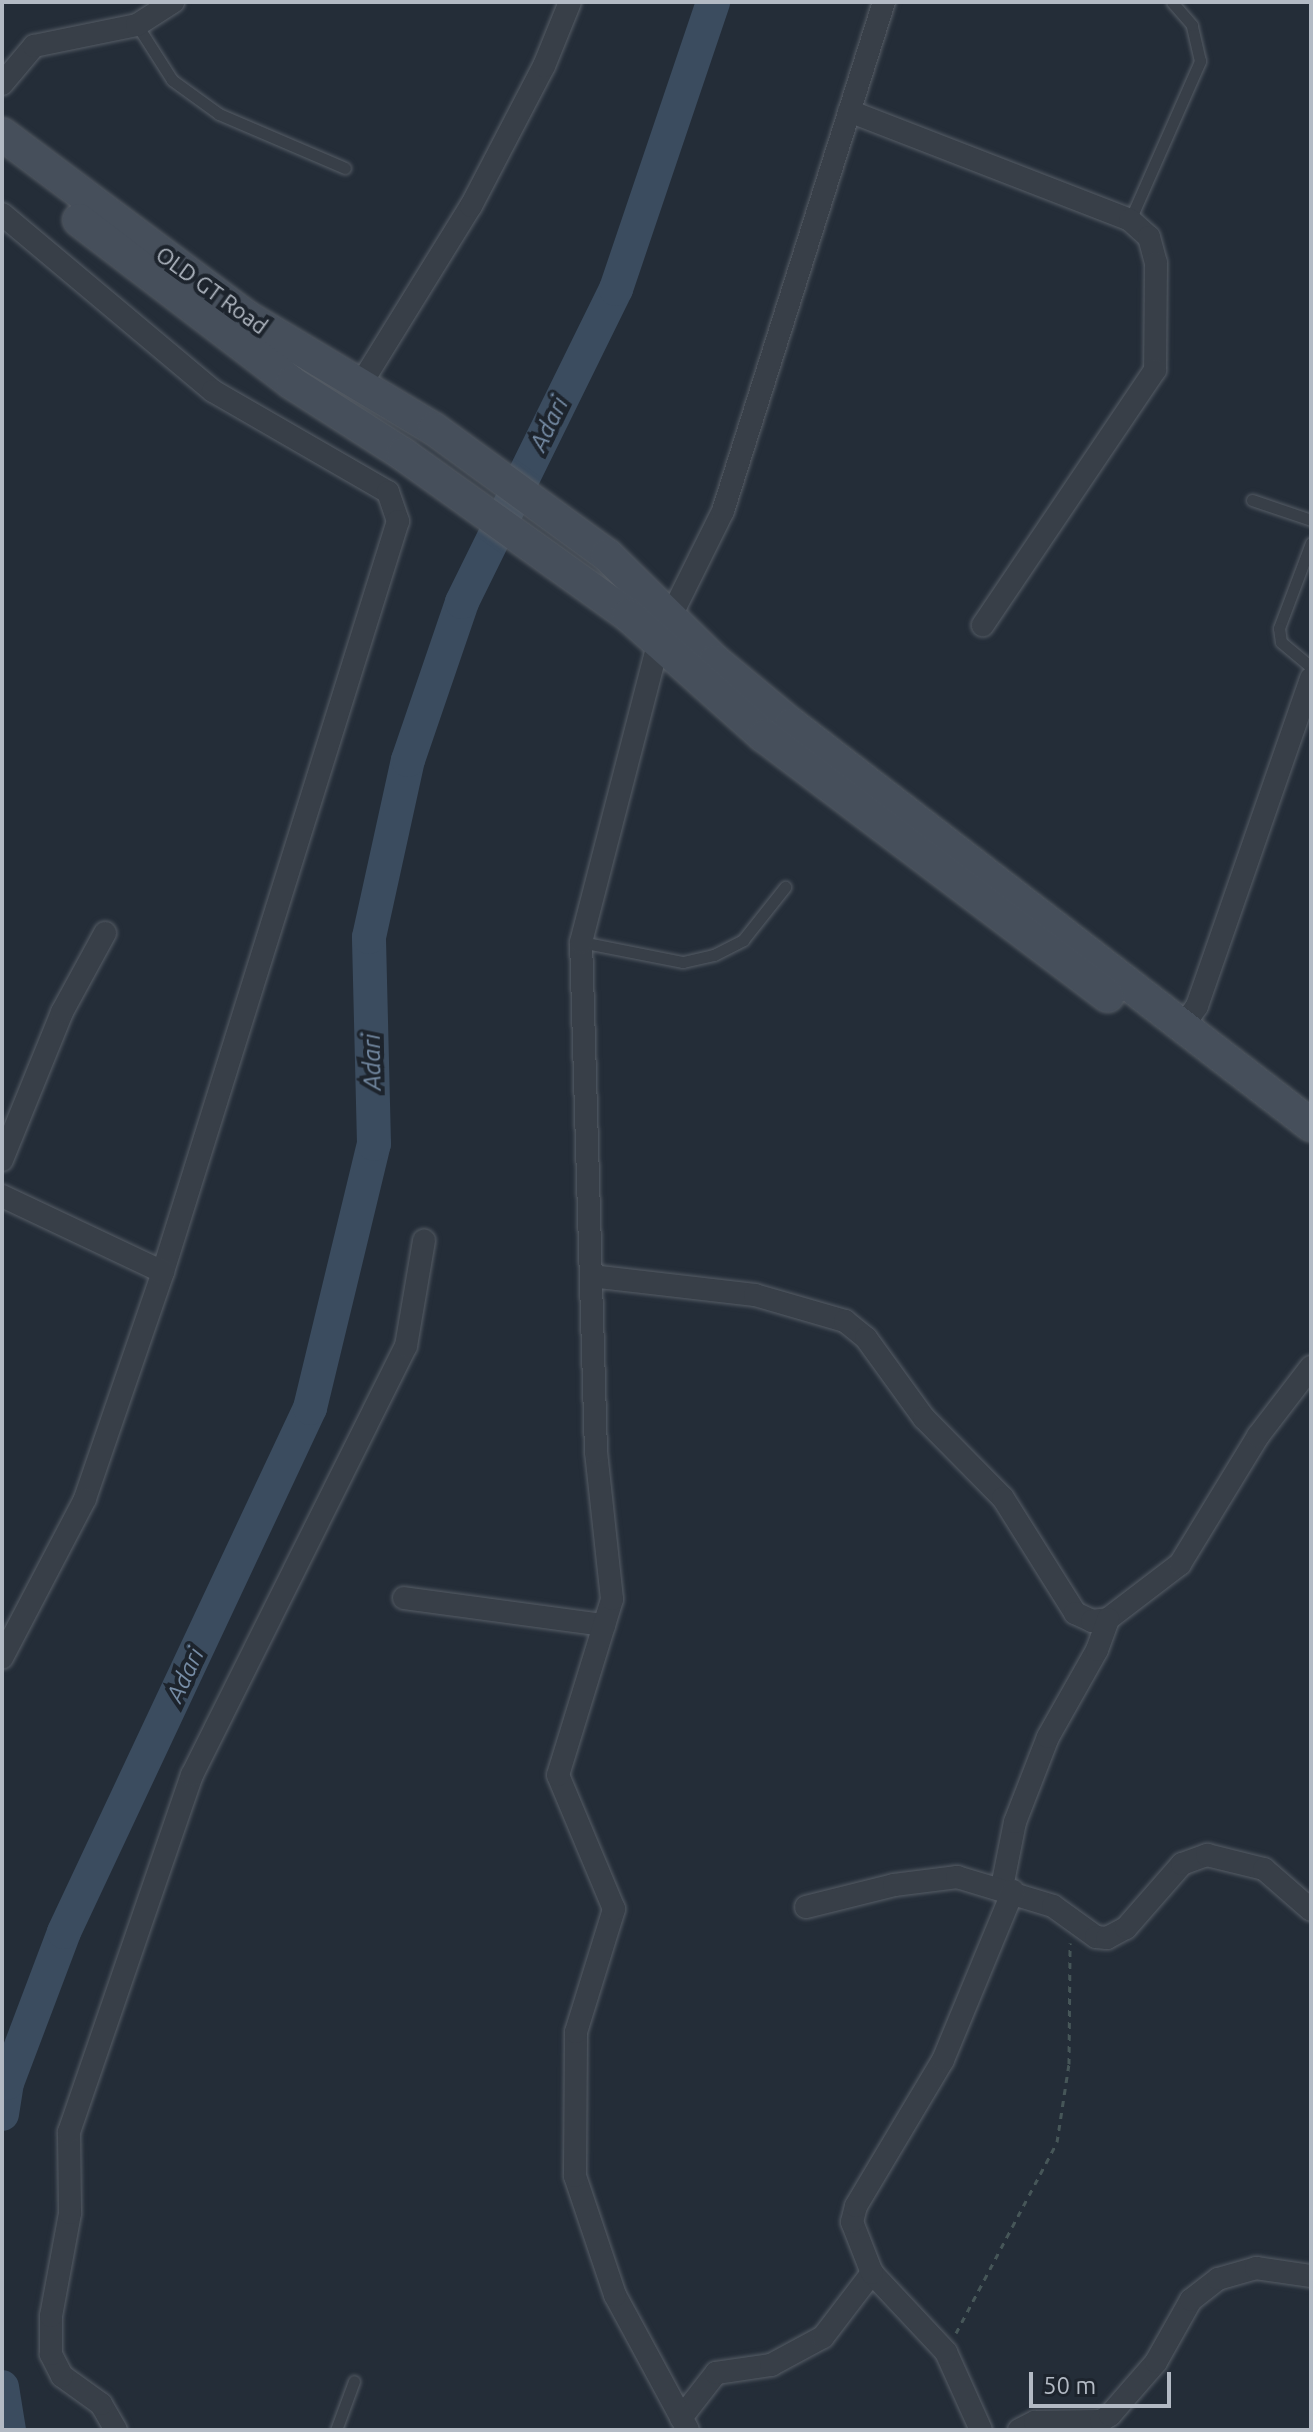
<!DOCTYPE html>
<style>
body{margin:0}
#map{position:relative;width:1313px;height:2432px;overflow:hidden;background:#242d38;font-family:Ubuntu,sans-serif}
div>[style]{position:absolute}
.river>*{height:34px;margin:-17px;padding:0 17px;transform-origin:17px;border-radius:17px;background:#3b4c5f}
.path>*{height:3px;margin-top:-1.5px;transform-origin:0;background:repeating-linear-gradient(90deg,#465658 0 6px,transparent 0 12px)}
.roads{filter:drop-shadow(0 0 2px #565d66) drop-shadow(0 0 2px #565d66)}
.lane>*{height:11px;margin:-5.5px;padding:0 5.5px;transform-origin:5.5px;border-radius:5.5px;background:#383f48}
.street>*{height:22px;margin:-11px;padding:0 11px;transform-origin:11px;border-radius:11px;background:#383f48}
.secondary>*{height:32px;margin:-16px;padding:0 16px;transform-origin:16px;border-radius:16px;background:#464f5b}
span{translate:-50% -50%;white-space:nowrap;text-align:center;line-height:1.15;-webkit-text-stroke:8px #1d242d;paint-order:stroke}
.street-label{font-size:22px;color:#b3bac4}
.water-label{font-size:24px;color:#768ca5;font-style:italic}
.frame{position:absolute;inset:0;border:4px solid #b3bac4;pointer-events:none}
.scale{position:absolute;left:1029px;top:2372px;width:142px;height:36px;box-sizing:border-box;border:4px solid #b3bac4;border-top:0;padding-left:10px;font-size:24px;line-height:28px;white-space:nowrap;color:#b3bac4;-webkit-text-stroke:6px #1d242d;paint-order:stroke}
</style>
<div id="map">
<div class="river">
<i style="left:2px;top:2114px;width:31px;rotate:-81deg"></i>
<i style="left:7px;top:2083px;width:161px;rotate:-69.3deg"></i>
<i style="left:64px;top:1932px;width:579px;rotate:-64.85deg"></i>
<i style="left:310px;top:1408px;width:272px;rotate:-76.4deg"></i>
<i style="left:374px;top:1144px;width:207px;rotate:-91.4deg"></i>
<i style="left:369px;top:937px;width:181px;rotate:-77.6deg"></i>
<i style="left:408px;top:760px;width:167px;rotate:-71.1deg"></i>
<i style="left:462px;top:602px;width:349px;rotate:-63.8deg"></i>
<i style="left:616px;top:289px;width:303px;rotate:-71.3deg"></i>
<i style="left:2px;top:2387px;width:44px;rotate:80.8deg"></i>
</div>
<div class="path">
<i style="left:956px;top:2333px;width:216px;rotate:-62.1deg"></i>
<i style="left:1057px;top:2142px;width:79px;rotate:-81.3deg"></i>
<i style="left:1069px;top:2064px;width:121px;rotate:-89.5deg"></i>
</div>
<div class="roads">
<div class="lane">
<i style="left:137px;top:25px;width:65px;rotate:57.5deg"></i>
<i style="left:172px;top:80px;width:58px;rotate:35.9deg"></i>
<i style="left:219px;top:114px;width:137px;rotate:23.2deg"></i>
<i style="left:1130px;top:220px;width:174px;rotate:-66.2deg"></i>
<i style="left:1200px;top:61px;width:37px;rotate:-103deg"></i>
<i style="left:1192px;top:25px;width:30px;rotate:-131deg"></i>
<i style="left:1252px;top:500px;width:62px;rotate:18.7deg"></i>
<i style="left:1311px;top:543px;width:91px;rotate:110.6deg"></i>
<i style="left:1279px;top:628px;width:14px;rotate:82deg"></i>
<i style="left:1281px;top:642px;width:39px;rotate:40deg"></i>
<i style="left:581px;top:942px;width:104px;rotate:11.1deg"></i>
<i style="left:683px;top:962px;width:32px;rotate:-13deg"></i>
<i style="left:714px;top:955px;width:33px;rotate:-27deg"></i>
<i style="left:743px;top:940px;width:68px;rotate:-51.6deg"></i>
<i style="left:336px;top:2430px;width:52px;rotate:-69.8deg"></i>
</div>
<div class="street">
<i style="left:2px;top:84px;width:50px;rotate:-49.9deg"></i>
<i style="left:34px;top:46px;width:105px;rotate:-11.5deg"></i>
<i style="left:137px;top:25px;width:43px;rotate:-32.6deg"></i>
<i style="left:849px;top:111px;width:301px;rotate:21.2deg"></i>
<i style="left:1130px;top:220px;width:25px;rotate:42deg"></i>
<i style="left:1149px;top:237px;width:27px;rotate:75deg"></i>
<i style="left:1156px;top:263px;width:107px;rotate:90.5deg"></i>
<i style="left:1155px;top:370px;width:308px;rotate:124deg"></i>
<i style="left:2px;top:214px;width:275px;rotate:40deg"></i>
<i style="left:213px;top:391px;width:202px;rotate:30deg"></i>
<i style="left:388px;top:492px;width:31px;rotate:71deg"></i>
<i style="left:398px;top:521px;width:787px;rotate:107.38deg"></i>
<i style="left:163px;top:1272px;width:240px;rotate:109deg"></i>
<i style="left:85px;top:1499px;width:179px;rotate:117.6deg"></i>
<i style="left:359px;top:387px;width:213px;rotate:-58.3deg"></i>
<i style="left:471px;top:206px;width:158px;rotate:-62.5deg"></i>
<i style="left:544px;top:66px;width:69px;rotate:-67.9deg"></i>
<i style="left:1183px;top:1026px;width:24px;rotate:-55deg"></i>
<i style="left:1197px;top:1006px;width:347px;rotate:-70.8deg"></i>
<i style="left:2px;top:1160px;width:160px;rotate:-67.9deg"></i>
<i style="left:62px;top:1012px;width:90px;rotate:-61.4deg"></i>
<i style="left:2px;top:1196px;width:178px;rotate:25.3deg"></i>
<i style="left:591px;top:1276px;width:165px;rotate:6.6deg"></i>
<i style="left:755px;top:1295px;width:94px;rotate:16.1deg"></i>
<i style="left:845px;top:1321px;width:27px;rotate:39deg"></i>
<i style="left:866px;top:1338px;width:99px;rotate:54.1deg"></i>
<i style="left:924px;top:1418px;width:112px;rotate:45.4deg"></i>
<i style="left:1003px;top:1498px;width:136px;rotate:57.9deg"></i>
<i style="left:1075px;top:1613px;width:19px;rotate:25deg"></i>
<i style="left:1092px;top:1621px;width:16px;rotate:-7deg"></i>
<i style="left:1108px;top:1619px;width:91px;rotate:-37.4deg"></i>
<i style="left:1180px;top:1564px;width:150px;rotate:-58.6deg"></i>
<i style="left:1258px;top:1436px;width:87px;rotate:-52.5deg"></i>
<i style="left:404px;top:1598px;width:202px;rotate:7.7deg"></i>
<i style="left:1002px;top:1887px;width:66px;rotate:-78.7deg"></i>
<i style="left:1015px;top:1822px;width:91px;rotate:-68.8deg"></i>
<i style="left:1048px;top:1737px;width:100px;rotate:-60.6deg"></i>
<i style="left:1097px;top:1650px;width:33px;rotate:-70deg"></i>
<i style="left:806px;top:1907px;width:91px;rotate:-14deg"></i>
<i style="left:894px;top:1885px;width:64px;rotate:-7.2deg"></i>
<i style="left:957px;top:1877px;width:100px;rotate:16.8deg"></i>
<i style="left:1053px;top:1906px;width:53px;rotate:35.8deg"></i>
<i style="left:1096px;top:1937px;width:11px;rotate:5deg"></i>
<i style="left:1107px;top:1938px;width:21px;rotate:-28deg"></i>
<i style="left:1126px;top:1928px;width:85px;rotate:-48.8deg"></i>
<i style="left:1182px;top:1864px;width:27px;rotate:-20deg"></i>
<i style="left:1207px;top:1855px;width:59px;rotate:13.8deg"></i>
<i style="left:1264px;top:1869px;width:62px;rotate:41.1deg"></i>
<i style="left:681px;top:2418px;width:57px;rotate:-52.1deg"></i>
<i style="left:716px;top:2373px;width:56px;rotate:-8.3deg"></i>
<i style="left:771px;top:2365px;width:59px;rotate:-28.3deg"></i>
<i style="left:823px;top:2337px;width:81px;rotate:-52.6deg"></i>
<i style="left:116px;top:2430px;width:30px;rotate:-120deg"></i>
<i style="left:101px;top:2404px;width:48px;rotate:-144.3deg"></i>
<i style="left:62px;top:2376px;width:25px;rotate:-117deg"></i>
<i style="left:51px;top:2354px;width:38px;rotate:-90deg"></i>
<i style="left:51px;top:2316px;width:105px;rotate:-79.5deg"></i>
<i style="left:70px;top:2213px;width:81px;rotate:-90.7deg"></i>
<i style="left:69px;top:2132px;width:378px;rotate:-71deg"></i>
<i style="left:192px;top:1775px;width:479px;rotate:-63.5deg"></i>
<i style="left:406px;top:1346px;width:107px;rotate:-80.3deg"></i>
<i style="left:688px;top:2430px;width:153px;rotate:-118.4deg"></i>
<i style="left:615px;top:2295px;width:126px;rotate:-108.6deg"></i>
<i style="left:575px;top:2176px;width:144px;rotate:-89.6deg"></i>
<i style="left:576px;top:2032px;width:129px;rotate:-72.8deg"></i>
<i style="left:614px;top:1909px;width:145px;rotate:-112.7deg"></i>
<i style="left:558px;top:1775px;width:184px;rotate:-72.9deg"></i>
<i style="left:612px;top:1599px;width:148px;rotate:-96.2deg"></i>
<i style="left:596px;top:1452px;width:510px;rotate:-91.68deg"></i>
<i style="left:581px;top:942px;width:312px;rotate:-75.5deg"></i>
<i style="left:659px;top:640px;width:144px;rotate:-63.6deg"></i>
<i style="left:723px;top:511px;width:534px;rotate:-72.45deg"></i>
<i style="left:981px;top:2430px;width:85px;rotate:-114.2deg"></i>
<i style="left:946px;top:2352px;width:108px;rotate:-133.1deg"></i>
<i style="left:872px;top:2273px;width:55px;rotate:-111.4deg"></i>
<i style="left:852px;top:2222px;width:16px;rotate:-76deg"></i>
<i style="left:856px;top:2206px;width:170px;rotate:-59.2deg"></i>
<i style="left:943px;top:2060px;width:183px;rotate:-67.5deg"></i>
<i style="left:1019px;top:2430px;width:18px;rotate:-27deg"></i>
<i style="left:1035px;top:2422px;width:66px;rotate:-0.9deg"></i>
<i style="left:1101px;top:2421px;width:11px;rotate:-34deg"></i>
<i style="left:1110px;top:2415px;width:70px;rotate:-49deg"></i>
<i style="left:1156px;top:2362px;width:71px;rotate:-60.6deg"></i>
<i style="left:1191px;top:2300px;width:34px;rotate:-38deg"></i>
<i style="left:1218px;top:2279px;width:40px;rotate:-16deg"></i>
<i style="left:1256px;top:2268px;width:56px;rotate:8.3deg"></i>
</div>
<div class="secondary">
<i style="left:2px;top:134px;width:304px;rotate:36.8deg"></i>
<i style="left:245px;top:316px;width:220px;rotate:30.9deg"></i>
<i style="left:434px;top:429px;width:214px;rotate:36.1deg"></i>
<i style="left:607px;top:555px;width:151px;rotate:44.5deg"></i>
<i style="left:715px;top:661px;width:99px;rotate:39.7deg"></i>
<i style="left:791px;top:724px;width:657px;rotate:37.64deg"></i>
<i style="left:79px;top:220px;width:268px;rotate:37.4deg"></i>
<i style="left:292px;top:383px;width:132px;rotate:32.6deg"></i>
<i style="left:403px;top:454px;width:277px;rotate:35.6deg"></i>
<i style="left:628px;top:615px;width:182px;rotate:41.7deg"></i>
<i style="left:764px;top:736px;width:431px;rotate:37.1deg"></i>
</div>
</div>
<div class="street-label">
<span style="left:212px;top:290px;rotate:36deg">OLD GT Road</span>
</div>
<div class="water-label">
<span style="left:549px;top:424px;rotate:-64deg">Adari</span>
<span style="left:372px;top:1062px;rotate:-91deg">Adari</span>
<span style="left:185px;top:1675px;rotate:-65deg">Adari</span>
</div>
<div class="frame"></div>
<div class="scale">50 m</div>
</div>
